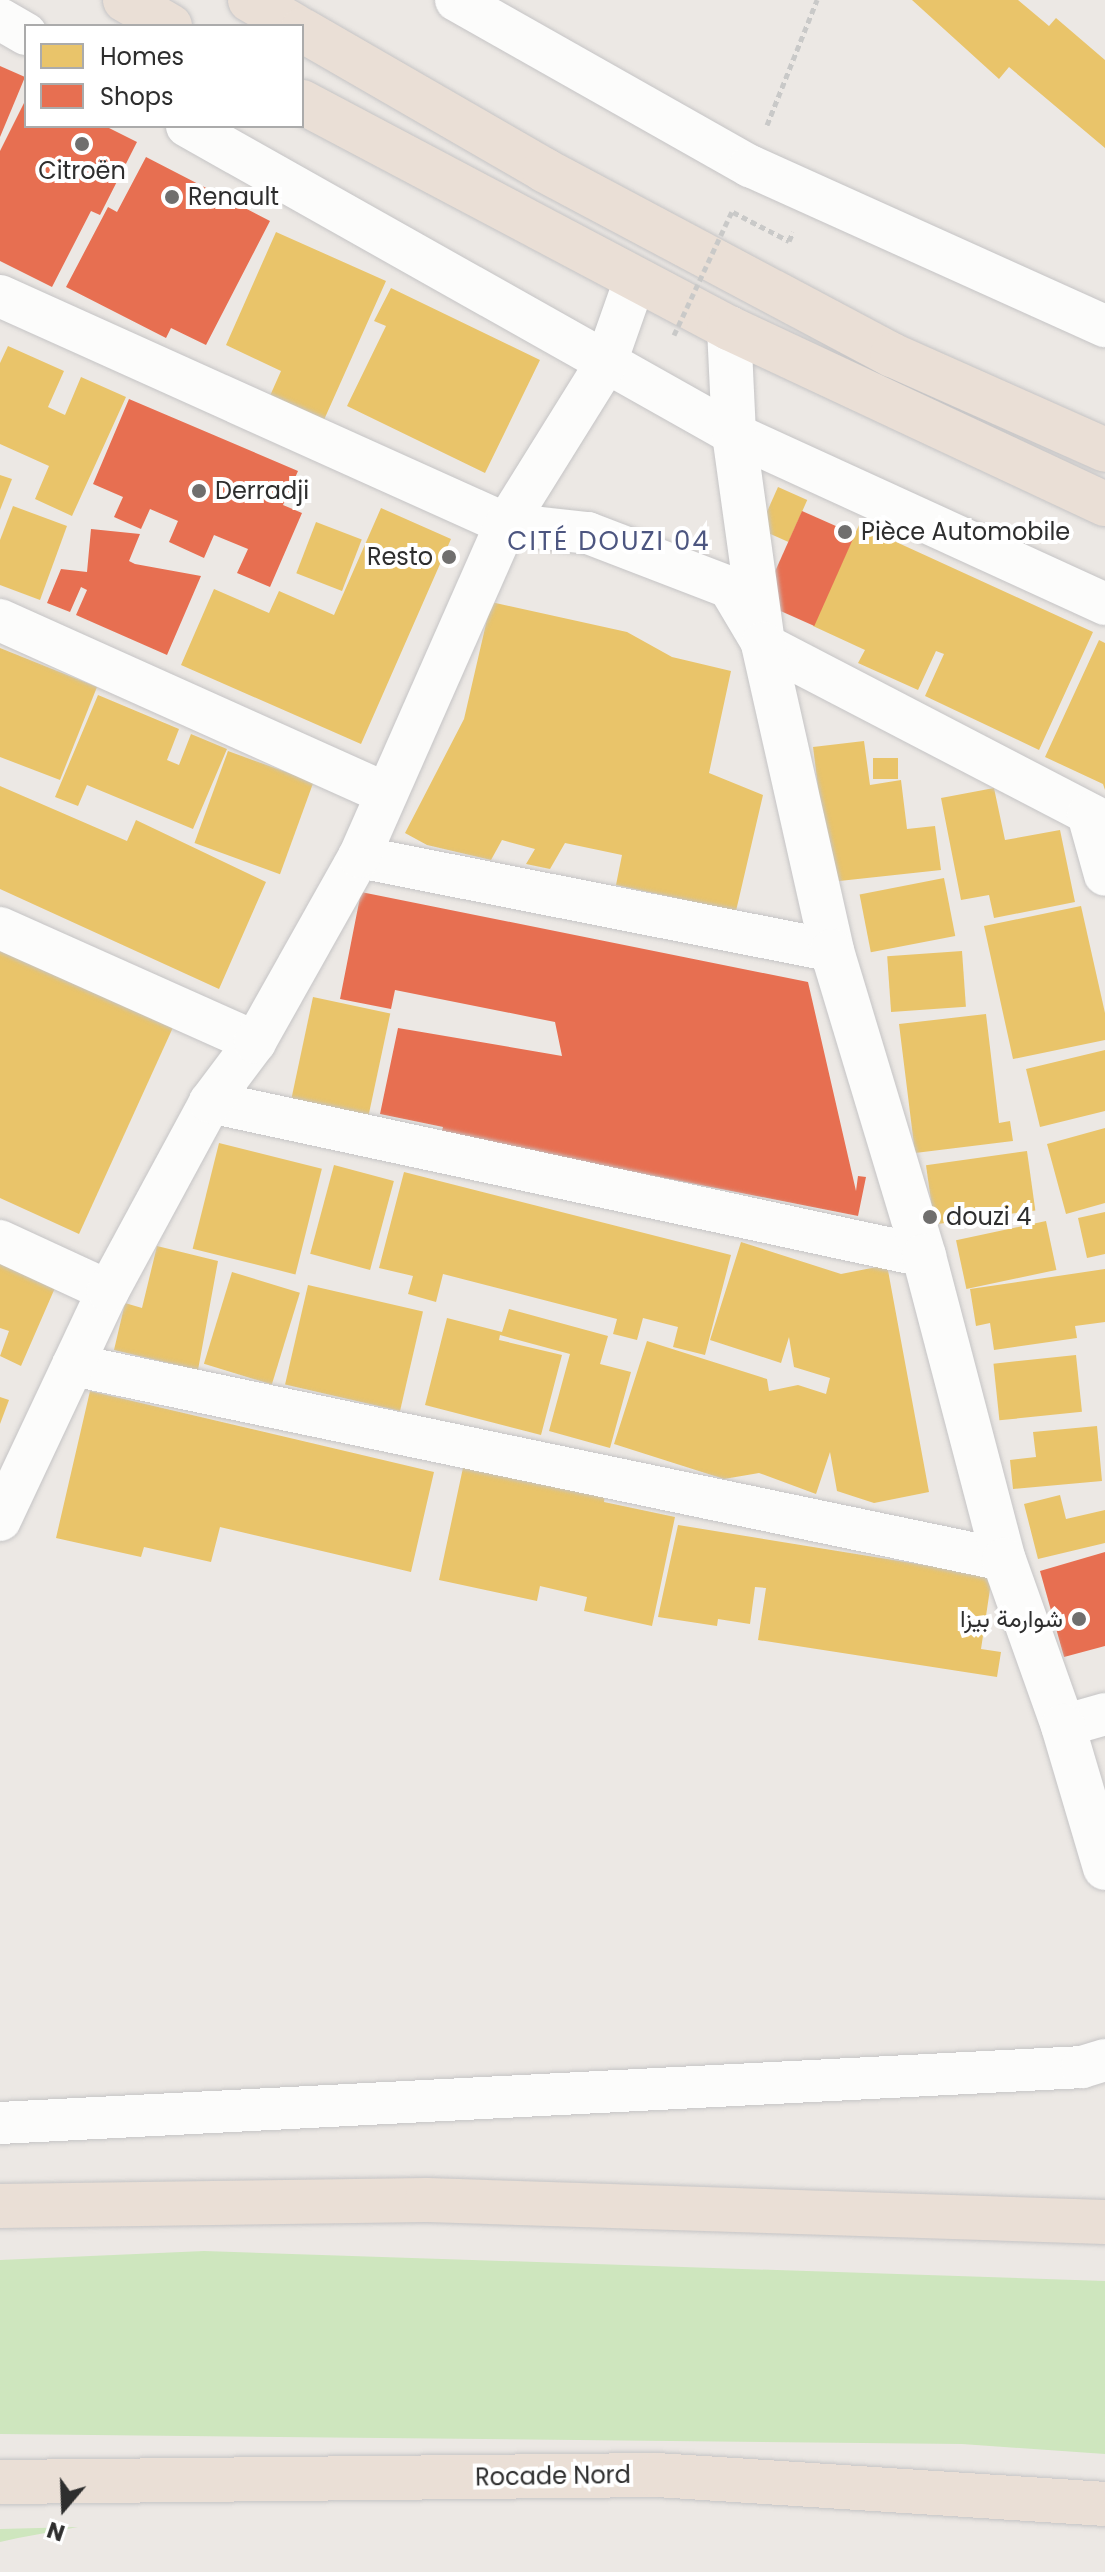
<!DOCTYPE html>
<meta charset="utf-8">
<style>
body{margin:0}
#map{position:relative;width:1105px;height:2572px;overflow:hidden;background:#ece8e4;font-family:Poppins,Vazirmatn,sans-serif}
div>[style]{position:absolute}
.green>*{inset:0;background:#cee6be}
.homes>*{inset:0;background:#e9c46a;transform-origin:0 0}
.shops>*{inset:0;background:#e76f51;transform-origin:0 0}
.path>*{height:5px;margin-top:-2.5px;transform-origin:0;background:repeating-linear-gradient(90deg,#c9c9c8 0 6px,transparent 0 10px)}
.roads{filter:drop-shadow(0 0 2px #c5c4c5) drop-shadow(0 0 2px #c5c4c5)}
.street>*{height:42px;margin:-21px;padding:0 21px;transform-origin:21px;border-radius:21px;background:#fcfcfb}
.secondary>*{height:44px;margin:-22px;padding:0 22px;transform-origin:22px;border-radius:22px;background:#fcfcfb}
.highway>*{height:44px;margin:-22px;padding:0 22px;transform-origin:22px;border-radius:22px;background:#eadfd6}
.path-bridge>*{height:5px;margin-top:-2.5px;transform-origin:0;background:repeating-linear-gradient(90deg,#c9c9c8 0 6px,transparent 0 10px)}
.dots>*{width:22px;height:22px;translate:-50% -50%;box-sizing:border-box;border:4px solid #fff;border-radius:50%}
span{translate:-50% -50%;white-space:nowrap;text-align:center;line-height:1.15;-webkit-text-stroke:8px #fff;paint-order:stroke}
.poi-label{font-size:24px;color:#2e2e2e}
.left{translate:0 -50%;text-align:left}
.right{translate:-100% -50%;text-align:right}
.street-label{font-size:24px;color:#2e2e2e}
.neighbourhood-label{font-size:26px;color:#4d5680;letter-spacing:2px}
.legend{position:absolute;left:24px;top:24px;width:280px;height:104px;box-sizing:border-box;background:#fff;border:2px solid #ababab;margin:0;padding:10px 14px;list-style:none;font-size:24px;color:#2e2e2e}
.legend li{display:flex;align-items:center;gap:16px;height:40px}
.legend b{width:40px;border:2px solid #ababab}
.north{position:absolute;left:24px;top:2468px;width:80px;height:80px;-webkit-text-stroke:6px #fff;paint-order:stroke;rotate:199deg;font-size:22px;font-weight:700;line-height:32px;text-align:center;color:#2e2e2e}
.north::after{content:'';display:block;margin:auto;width:28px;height:36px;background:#2e2e2e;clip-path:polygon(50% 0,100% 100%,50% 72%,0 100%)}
</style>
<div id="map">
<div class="green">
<i style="clip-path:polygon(204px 2251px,1105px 2281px,1105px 2454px,962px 2444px,0 2434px,0 2260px)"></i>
<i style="clip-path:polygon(78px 2527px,18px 2538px,0 2542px,0 2529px)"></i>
</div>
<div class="homes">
<i style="clip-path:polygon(912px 0,1018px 0,1049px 26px,1056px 18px,1105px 60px,1105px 148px,1009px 67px,999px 79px)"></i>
<i style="clip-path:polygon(276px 232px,386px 281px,323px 422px,269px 398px,281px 371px,226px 345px)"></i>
<i style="clip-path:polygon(391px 288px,540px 360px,485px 473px,347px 406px,386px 326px,374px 321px)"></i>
<i style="clip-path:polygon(8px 346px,64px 371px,48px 407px,65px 415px,81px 377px,126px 397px,72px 516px,35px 499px,49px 466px,0 444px,0 363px)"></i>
<i style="clip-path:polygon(0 475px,12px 479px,0 510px)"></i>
<i style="left:778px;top:487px;width:32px;height:46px;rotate:24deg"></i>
<i style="clip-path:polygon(13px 506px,67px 526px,40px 600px,0 585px,0 540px)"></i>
<i style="clip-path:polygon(381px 508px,451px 539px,361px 744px,181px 665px,214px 589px,269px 613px,279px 591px,334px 615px)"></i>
<i style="left:316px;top:522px;width:49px;height:55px;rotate:21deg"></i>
<i style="clip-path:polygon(859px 525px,1093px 632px,1039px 750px,925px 696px,944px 654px,936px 651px,918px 690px,858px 663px,865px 650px,813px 626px)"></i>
<i style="clip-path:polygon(491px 602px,627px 632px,672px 657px,731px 671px,709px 773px,763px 795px,736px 911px,616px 885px,622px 855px,565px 843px,550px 869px,526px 864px,535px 849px,502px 840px,491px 860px,427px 845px,405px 833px,464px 719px)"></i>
<i style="clip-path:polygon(1099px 640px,1105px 643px,1105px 790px,1103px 784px,1045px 757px)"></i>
<i style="clip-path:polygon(0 648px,97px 687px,60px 780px,0 757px)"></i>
<i style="clip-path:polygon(98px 695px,179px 729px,167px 760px,179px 765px,191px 734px,227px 749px,193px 829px,87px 785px,78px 806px,55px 797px)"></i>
<i style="clip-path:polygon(864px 741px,870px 785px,901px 780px,907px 829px,935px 826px,941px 870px,830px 882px,813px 747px)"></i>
<i style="left:228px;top:751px;width:91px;height:98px;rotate:20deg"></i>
<i style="left:898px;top:758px;width:21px;height:25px;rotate:90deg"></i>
<i style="clip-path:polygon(0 786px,127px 841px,136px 820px,266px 882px,219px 989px,0 889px)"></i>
<i style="clip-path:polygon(994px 788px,1005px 840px,1060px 830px,1075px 902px,994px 918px,989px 895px,961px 900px,941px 798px)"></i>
<i style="left:944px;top:878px;width:59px;height:86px;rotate:79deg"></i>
<i style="clip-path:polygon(1081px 906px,1105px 1013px,1105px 1040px,1013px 1059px,984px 926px)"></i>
<i style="clip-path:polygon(0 947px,175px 1023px,79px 1234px,0 1198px)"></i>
<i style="left:962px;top:951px;width:56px;height:75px;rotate:86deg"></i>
<i style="left:313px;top:997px;width:79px;height:106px;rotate:12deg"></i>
<i style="clip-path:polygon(986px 1014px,999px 1123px,1010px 1121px,1013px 1141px,915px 1153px,899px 1024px)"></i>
<i style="clip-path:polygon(1105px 1050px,1105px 1111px,1040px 1127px,1026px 1069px)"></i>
<i style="clip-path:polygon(1105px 1128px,1105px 1203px,1066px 1214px,1047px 1144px)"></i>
<i style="left:219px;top:1143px;width:106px;height:109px;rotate:14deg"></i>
<i style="left:1027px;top:1151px;width:60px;height:102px;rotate:82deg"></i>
<i style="left:334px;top:1165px;width:62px;height:92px;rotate:15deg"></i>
<i style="clip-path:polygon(404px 1172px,731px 1255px,705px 1355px,673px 1347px,678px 1327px,643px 1318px,637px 1340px,613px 1334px,617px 1319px,443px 1274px,436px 1302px,408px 1294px,413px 1276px,379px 1268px)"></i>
<i style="clip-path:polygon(1105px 1212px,1105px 1254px,1087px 1258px,1078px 1218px)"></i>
<i style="left:1046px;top:1221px;width:50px;height:92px;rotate:78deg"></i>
<i style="clip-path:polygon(741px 1242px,841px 1274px,887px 1265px,929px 1492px,874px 1503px,837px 1491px,830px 1452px,816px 1494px,759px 1473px,724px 1479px,614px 1444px,647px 1341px,767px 1379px,769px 1391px,798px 1385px,826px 1394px,830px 1378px,794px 1367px,789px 1337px,781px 1363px,710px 1340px)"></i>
<i style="clip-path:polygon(157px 1246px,218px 1261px,198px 1370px,114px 1350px,125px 1303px,142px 1308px)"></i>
<i style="clip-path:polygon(0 1254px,58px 1281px,21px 1366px,0 1356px,9px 1331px,0 1328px)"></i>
<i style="clip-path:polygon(1105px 1269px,1105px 1322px,1075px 1326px,1077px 1338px,994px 1350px,990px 1323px,976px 1326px,970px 1289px)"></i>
<i style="left:232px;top:1272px;width:71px;height:96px;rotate:17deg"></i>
<i style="left:308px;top:1285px;width:118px;height:102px;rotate:13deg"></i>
<i style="clip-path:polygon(509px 1309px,608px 1336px,600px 1364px,631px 1372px,610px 1448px,549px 1431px,570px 1354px,500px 1335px,499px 1340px,562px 1355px,541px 1435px,425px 1405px,447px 1318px,502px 1332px)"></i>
<i style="left:1076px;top:1355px;width:57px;height:83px;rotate:84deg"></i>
<i style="clip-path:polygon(90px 1391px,434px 1472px,411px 1572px,220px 1527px,211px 1562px,144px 1547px,141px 1557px,56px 1538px)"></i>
<i style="clip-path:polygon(0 1397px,9px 1400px,0 1424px)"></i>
<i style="clip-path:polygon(1097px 1426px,1102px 1481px,1013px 1489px,1010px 1460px,1036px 1457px,1033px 1432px)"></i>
<i style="clip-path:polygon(464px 1463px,605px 1494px,604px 1502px,675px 1517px,652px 1626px,584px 1611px,587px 1597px,540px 1586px,537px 1601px,439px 1580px)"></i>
<i style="clip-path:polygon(1060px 1495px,1066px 1519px,1105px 1510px,1105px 1543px,1038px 1559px,1024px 1504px)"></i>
<i style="clip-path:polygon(678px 1525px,992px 1576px,981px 1649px,1001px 1652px,997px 1677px,758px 1640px,766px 1588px,755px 1587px,750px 1624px,718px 1619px,717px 1626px,658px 1617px)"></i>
</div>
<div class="shops">
<i style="clip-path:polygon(0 66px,25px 77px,0 137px)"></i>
<i style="clip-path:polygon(26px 99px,26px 126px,105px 126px,137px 142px,100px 215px,91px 211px,52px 287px,0 261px,0 151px)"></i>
<i style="clip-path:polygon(146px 157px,270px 221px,206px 345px,171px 328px,166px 338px,66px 287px,108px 207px,117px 212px)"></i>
<i style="clip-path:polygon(129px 399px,298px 471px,283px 505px,302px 513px,270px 587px,237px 573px,248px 549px,214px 535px,204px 558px,169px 542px,178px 521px,150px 509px,141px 529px,114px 517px,123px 497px,93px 484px)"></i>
<i style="left:802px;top:511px;width:58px;height:100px;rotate:24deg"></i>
<i style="clip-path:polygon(91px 529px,140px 534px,129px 561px,135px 564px,201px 576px,167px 655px,76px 615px,87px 590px,81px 587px,70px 612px,47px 603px,61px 569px,87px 572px)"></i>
<i style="clip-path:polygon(361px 892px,808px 982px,856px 1191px,858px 1176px,866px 1177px,858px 1216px,441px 1134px,443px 1127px,380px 1114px,398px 1028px,562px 1056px,555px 1022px,395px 990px,391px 1009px,340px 999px)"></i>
<i style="clip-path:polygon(1105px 1552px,1105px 1646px,1064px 1657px,1040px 1571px)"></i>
</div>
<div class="path">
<i style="left:767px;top:125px;width:135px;rotate:-68.2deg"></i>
<i style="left:733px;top:212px;width:63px;rotate:27.4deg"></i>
<i style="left:789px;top:241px;width:10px;rotate:-66deg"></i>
</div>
<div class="roads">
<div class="street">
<i style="left:456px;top:0;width:338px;rotate:29.5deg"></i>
<i style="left:750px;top:166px;width:389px;rotate:24.3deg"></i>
<i style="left:0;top:19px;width:30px;rotate:30deg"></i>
<i style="left:187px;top:126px;width:628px;rotate:29.38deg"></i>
<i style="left:734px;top:434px;width:408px;rotate:24.6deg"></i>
<i style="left:0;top:296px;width:555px;rotate:24.26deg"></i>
<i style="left:506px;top:524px;width:82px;rotate:6.3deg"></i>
<i style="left:588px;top:533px;width:151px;rotate:21deg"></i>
<i style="left:729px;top:587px;width:66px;rotate:59.2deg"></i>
<i style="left:763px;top:644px;width:386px;rotate:27.5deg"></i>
<i style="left:0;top:620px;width:422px;rotate:24.2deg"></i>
<i style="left:1088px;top:814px;width:63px;rotate:74.4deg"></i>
<i style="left:359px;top:857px;width:482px;rotate:11.2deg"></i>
<i style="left:0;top:928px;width:279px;rotate:24.1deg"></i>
<i style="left:210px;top:1102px;width:730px;rotate:12.17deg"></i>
<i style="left:0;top:1241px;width:119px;rotate:24.8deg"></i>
<i style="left:73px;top:1365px;width:951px;rotate:11.83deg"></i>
<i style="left:0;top:1520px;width:253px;rotate:-64.8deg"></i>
<i style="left:108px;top:1291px;width:215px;rotate:-61.6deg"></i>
<i style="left:210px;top:1102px;width:75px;rotate:-53.1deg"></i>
<i style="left:255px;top:1042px;width:212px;rotate:-60.7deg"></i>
<i style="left:359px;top:857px;width:364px;rotate:-66.2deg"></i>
<i style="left:506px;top:524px;width:187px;rotate:-58.1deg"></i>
<i style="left:605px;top:365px;width:90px;rotate:-70.6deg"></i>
<i style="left:1063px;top:1726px;width:44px;rotate:-15.9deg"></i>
<i style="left:0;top:2123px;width:1083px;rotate:-2.96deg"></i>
<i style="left:1082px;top:2067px;width:24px;rotate:-17deg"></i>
</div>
<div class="secondary">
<i style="left:729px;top:328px;width:106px;rotate:87.3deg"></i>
<i style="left:734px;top:434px;width:212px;rotate:82.1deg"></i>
<i style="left:763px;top:644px;width:315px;rotate:77.3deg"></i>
<i style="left:832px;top:951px;width:319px;rotate:73.2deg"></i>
<i style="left:924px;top:1256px;width:314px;rotate:75.3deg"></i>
<i style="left:1004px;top:1560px;width:176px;rotate:70.4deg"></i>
<i style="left:1063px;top:1726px;width:148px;rotate:73.5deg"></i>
</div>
<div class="highway">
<i style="left:125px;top:0;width:52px;rotate:30deg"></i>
<i style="left:250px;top:0;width:52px;rotate:30deg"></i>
<i style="left:302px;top:30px;width:280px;rotate:30deg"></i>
<i style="left:544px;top:170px;width:394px;rotate:28deg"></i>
<i style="left:892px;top:355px;width:233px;rotate:24deg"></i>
<i style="left:302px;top:102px;width:483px;rotate:27.9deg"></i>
<i style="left:729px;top:328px;width:415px;rotate:25.1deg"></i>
<i style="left:0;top:2206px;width:427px;rotate:-0.8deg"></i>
<i style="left:427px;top:2200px;width:678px;rotate:1.86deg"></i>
<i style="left:0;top:2482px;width:657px;rotate:-0.61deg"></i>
<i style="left:657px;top:2475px;width:449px;rotate:3.7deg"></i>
</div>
</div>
<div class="path-bridge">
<i style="left:674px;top:335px;width:137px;rotate:-64.9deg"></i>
</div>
<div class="dots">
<i style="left:82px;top:144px;background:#706f6e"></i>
<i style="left:172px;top:197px;background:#706f6e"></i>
<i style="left:199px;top:491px;background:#706f6e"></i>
<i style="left:845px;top:532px;background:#706f6e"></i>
<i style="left:449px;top:557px;background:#706f6e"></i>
<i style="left:930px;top:1217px;background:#706f6e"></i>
<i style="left:1079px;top:1619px;background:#706f6e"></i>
</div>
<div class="poi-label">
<span style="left:82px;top:171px">Citroën</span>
<span class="left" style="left:188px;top:197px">Renault</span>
<span class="left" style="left:215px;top:491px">Derradji</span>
<span class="left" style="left:861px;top:532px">Pièce Automobile</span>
<span class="right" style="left:433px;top:557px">Resto</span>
<span class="left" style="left:946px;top:1217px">douzi 4</span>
<span class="right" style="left:1063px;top:1619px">شوارمة بيزا</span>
</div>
<div class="street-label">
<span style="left:553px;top:2476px;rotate:-1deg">Rocade Nord</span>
</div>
<div class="neighbourhood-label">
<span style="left:609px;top:542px">CITÉ DOUZI 04</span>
</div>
<ul class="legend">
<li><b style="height:22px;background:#e9c46a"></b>Homes</li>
<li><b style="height:22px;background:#e76f51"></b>Shops</li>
</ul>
<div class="north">N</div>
</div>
